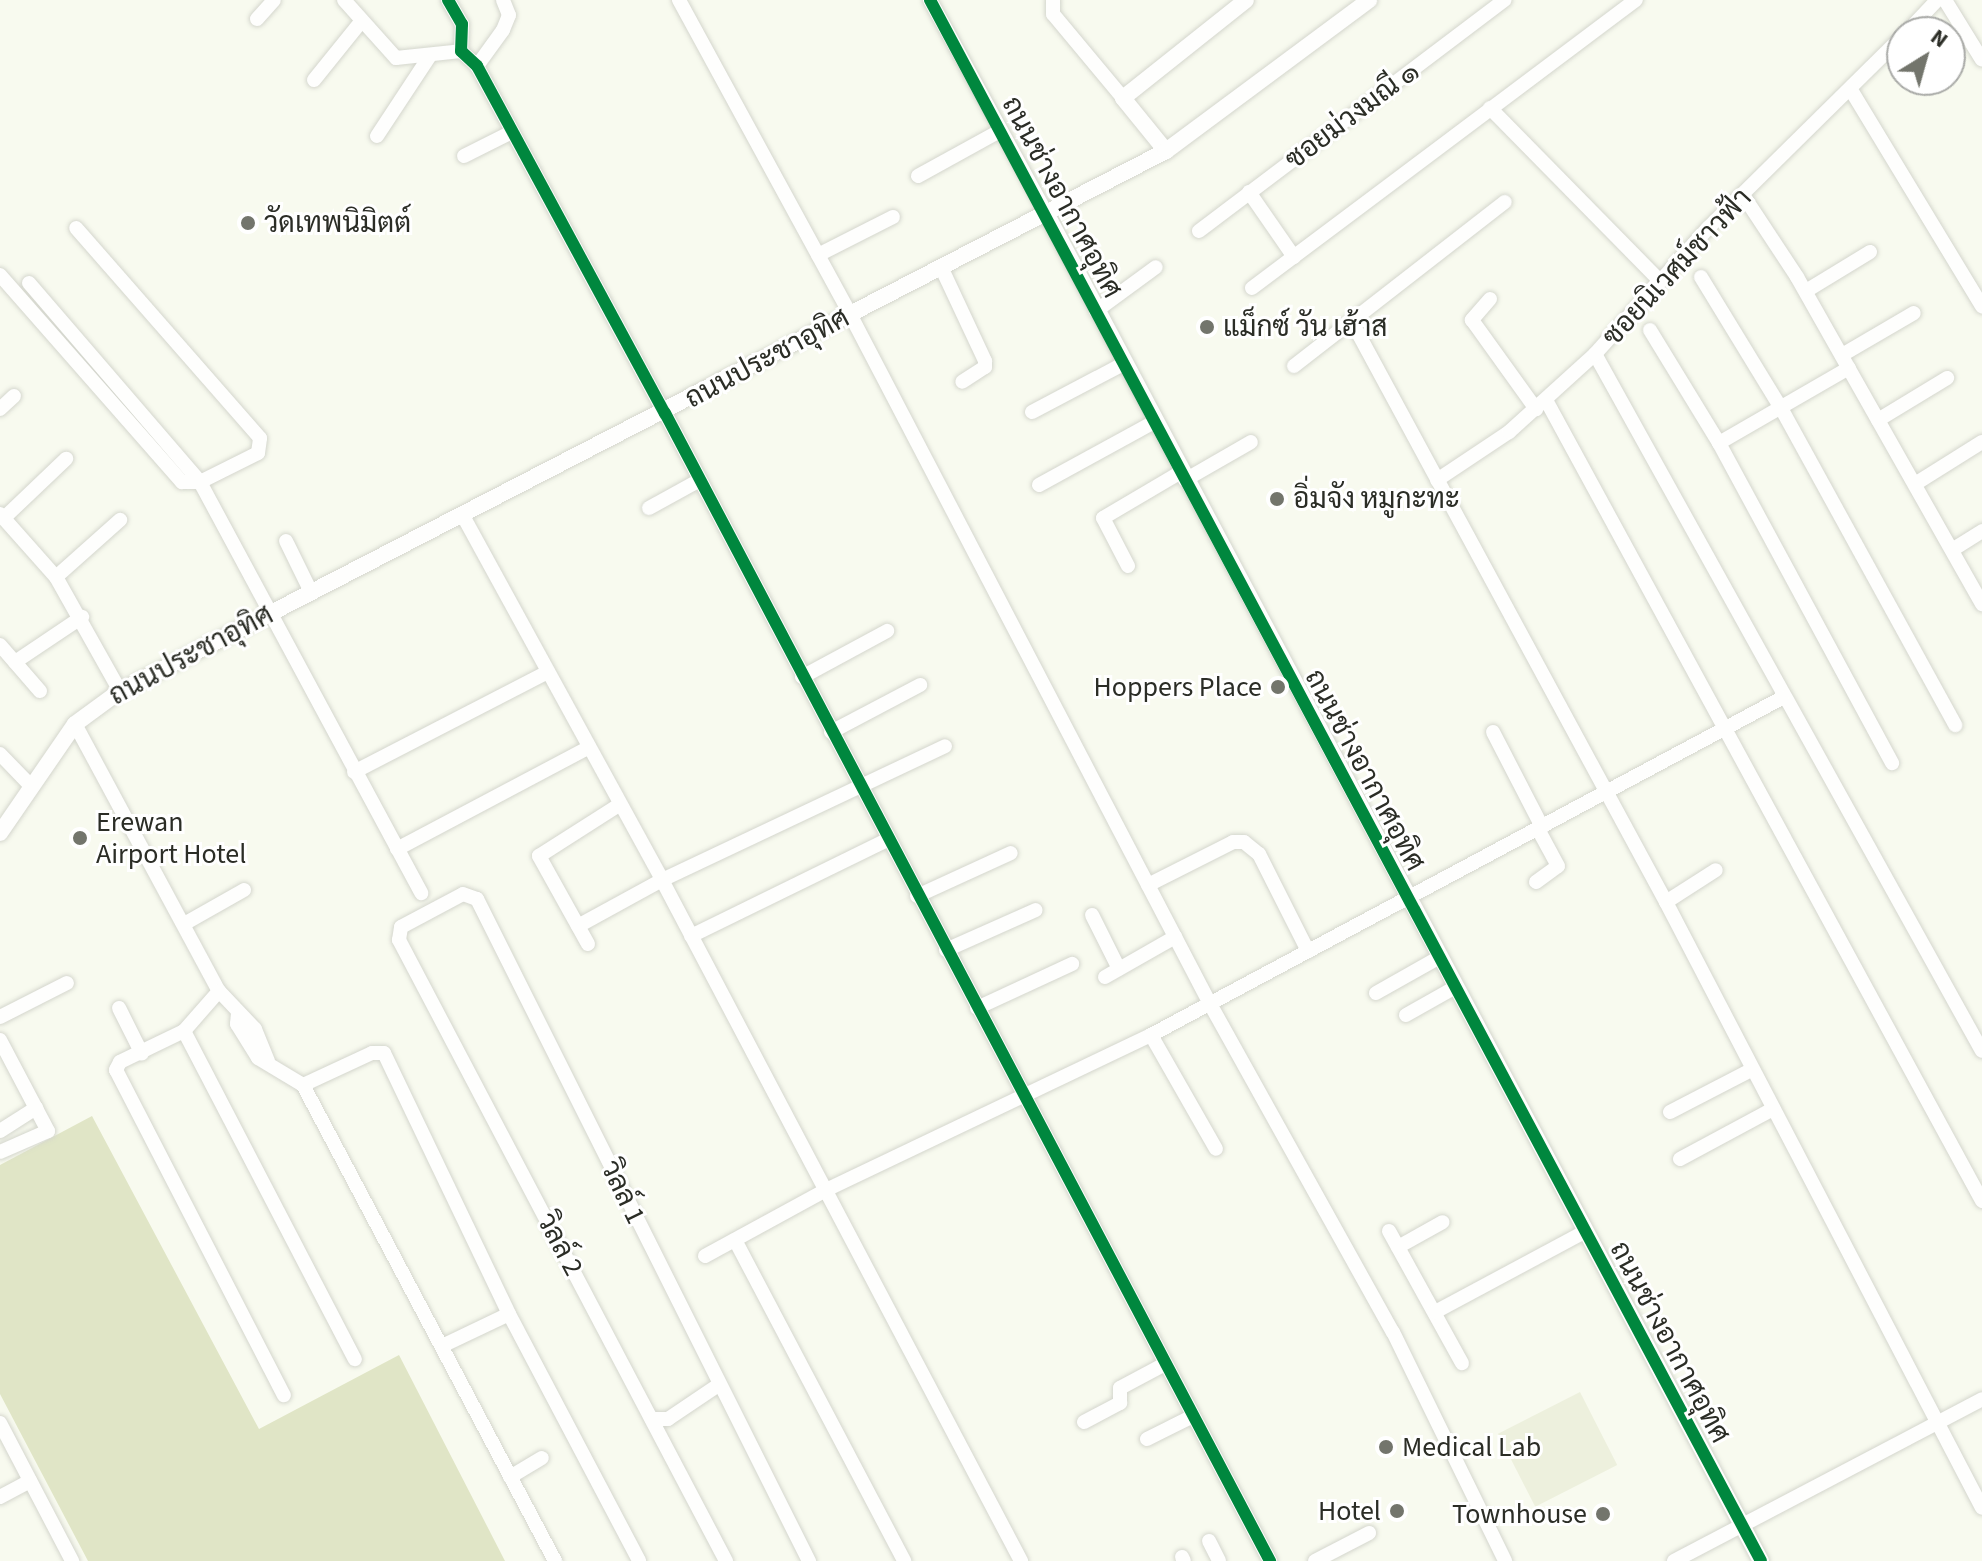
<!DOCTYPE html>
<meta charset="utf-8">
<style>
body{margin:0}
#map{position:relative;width:1982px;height:1561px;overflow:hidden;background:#f8faef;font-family:"Source Sans 3",Sarabun,sans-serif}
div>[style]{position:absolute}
.built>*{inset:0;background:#edf0dd;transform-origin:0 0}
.green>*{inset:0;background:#e0e5c6}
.roads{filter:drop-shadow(0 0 2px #d4d6cd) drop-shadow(0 0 2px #d4d6cd)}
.minor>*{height:14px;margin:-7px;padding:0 7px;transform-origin:7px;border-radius:7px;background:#fefefd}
.tertiary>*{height:16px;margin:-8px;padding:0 8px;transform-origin:8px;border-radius:8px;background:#fefefd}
.cycleway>*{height:12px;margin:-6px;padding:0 6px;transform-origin:6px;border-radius:6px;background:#00873e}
.dots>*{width:22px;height:22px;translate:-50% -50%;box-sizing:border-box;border:4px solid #fff;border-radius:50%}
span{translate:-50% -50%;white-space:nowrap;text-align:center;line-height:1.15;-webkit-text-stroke:6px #fff;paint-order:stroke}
.street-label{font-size:28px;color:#2b2d26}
.poi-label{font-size:28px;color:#2b2d26}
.left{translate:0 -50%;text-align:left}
.right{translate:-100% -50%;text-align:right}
.north{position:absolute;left:1886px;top:16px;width:80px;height:80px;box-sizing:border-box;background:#fff;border:2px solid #aaaba8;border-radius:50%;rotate:37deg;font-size:22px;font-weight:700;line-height:32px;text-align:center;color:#2b2d26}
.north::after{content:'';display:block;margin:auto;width:28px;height:36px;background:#73756c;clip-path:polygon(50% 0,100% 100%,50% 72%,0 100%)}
</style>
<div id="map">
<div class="built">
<i style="left:1580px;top:1392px;width:82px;height:92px;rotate:63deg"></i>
</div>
<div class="green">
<i style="clip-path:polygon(92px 1116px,259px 1429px,399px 1355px,505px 1561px,88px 1561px,0 1394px,0 1165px)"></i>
</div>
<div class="roads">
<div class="minor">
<i style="left:344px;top:0;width:78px;rotate:48.1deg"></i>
<i style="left:396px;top:58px;width:65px;rotate:-6.1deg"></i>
<i style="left:448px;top:0;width:28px;rotate:60deg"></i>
<i style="left:462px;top:24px;width:27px;rotate:92deg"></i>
<i style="left:461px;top:51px;width:22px;rotate:43deg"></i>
<i style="left:477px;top:66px;width:395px;rotate:61.6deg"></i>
<i style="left:665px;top:413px;width:1298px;rotate:62.21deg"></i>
<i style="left:679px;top:0;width:358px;rotate:61.4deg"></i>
<i style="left:850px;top:314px;width:776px;rotate:62.44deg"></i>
<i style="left:1209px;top:1002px;width:378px;rotate:60.9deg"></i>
<i style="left:1393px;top:1332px;width:255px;rotate:63.9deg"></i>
<i style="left:930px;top:0;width:240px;rotate:61.4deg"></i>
<i style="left:1053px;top:0;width:14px;rotate:90deg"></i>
<i style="left:1053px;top:14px;width:109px;rotate:50.2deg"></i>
<i style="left:1945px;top:0;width:70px;rotate:58.3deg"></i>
<i style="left:257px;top:19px;width:25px;rotate:-48deg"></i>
<i style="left:1907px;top:32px;width:44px;rotate:-46.8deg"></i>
<i style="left:477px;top:66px;width:44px;rotate:-54.2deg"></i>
<i style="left:503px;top:30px;width:16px;rotate:-68deg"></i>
<i style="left:509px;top:15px;width:16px;rotate:-112deg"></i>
<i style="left:314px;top:80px;width:73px;rotate:-51.1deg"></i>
<i style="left:1851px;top:90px;width:253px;rotate:58.8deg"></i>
<i style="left:1490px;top:108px;width:241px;rotate:45.5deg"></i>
<i style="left:377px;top:136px;width:95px;rotate:-56.6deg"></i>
<i style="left:464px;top:156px;width:54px;rotate:-26.6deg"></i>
<i style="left:918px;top:176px;width:94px;rotate:-28.8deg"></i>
<i style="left:1249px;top:192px;width:79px;rotate:55.3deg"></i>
<i style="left:1743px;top:195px;width:98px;rotate:56.6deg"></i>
<i style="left:1797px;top:277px;width:376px;rotate:60.5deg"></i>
<i style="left:1199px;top:231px;width:383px;rotate:-37.1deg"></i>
<i style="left:818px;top:255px;width:84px;rotate:-26.9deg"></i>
<i style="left:942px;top:269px;width:102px;rotate:64.9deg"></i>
<i style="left:985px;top:361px;width:6px;rotate:90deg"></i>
<i style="left:985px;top:367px;width:27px;rotate:147deg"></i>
<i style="left:0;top:275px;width:276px;rotate:48.7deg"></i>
<i style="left:182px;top:482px;width:18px"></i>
<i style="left:200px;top:482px;width:65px;rotate:-26.6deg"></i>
<i style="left:258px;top:453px;width:15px;rotate:-82deg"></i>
<i style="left:260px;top:438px;width:279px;rotate:-131.2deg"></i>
<i style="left:1701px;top:277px;width:153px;rotate:58.6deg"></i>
<i style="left:1781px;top:408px;width:362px;rotate:61.2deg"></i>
<i style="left:29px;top:283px;width:262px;rotate:49.3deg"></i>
<i style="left:200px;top:482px;width:467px;rotate:61.7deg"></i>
<i style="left:1252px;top:288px;width:480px;rotate:-36.9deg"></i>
<i style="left:1806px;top:291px;width:75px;rotate:-31.4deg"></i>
<i style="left:1490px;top:299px;width:28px;rotate:131deg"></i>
<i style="left:1472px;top:320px;width:110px;rotate:54.3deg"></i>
<i style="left:1096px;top:311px;width:74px;rotate:-36.3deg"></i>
<i style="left:1352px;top:322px;width:660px;rotate:61.57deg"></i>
<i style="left:1666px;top:902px;width:683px;rotate:62.46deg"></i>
<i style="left:1650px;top:330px;width:132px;rotate:58.6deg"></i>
<i style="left:1719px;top:443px;width:364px;rotate:61.6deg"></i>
<i style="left:1595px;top:354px;width:797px;rotate:60.96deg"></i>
<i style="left:1842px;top:355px;width:83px;rotate:-30.3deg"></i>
<i style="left:1294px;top:366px;width:267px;rotate:-37.9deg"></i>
<i style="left:1546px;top:400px;width:912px;rotate:61.44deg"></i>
<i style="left:0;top:409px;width:19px;rotate:-43deg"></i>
<i style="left:1032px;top:412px;width:103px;rotate:-27.8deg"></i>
<i style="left:1878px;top:420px;width:81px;rotate:-31.3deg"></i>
<i style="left:1719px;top:443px;width:150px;rotate:-30deg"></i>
<i style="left:1185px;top:480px;width:76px;rotate:-29.9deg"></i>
<i style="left:1437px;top:480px;width:87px;rotate:-33.7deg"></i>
<i style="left:1509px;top:432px;width:116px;rotate:-42.2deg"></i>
<i style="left:1595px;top:354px;width:169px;rotate:-48.1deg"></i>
<i style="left:1708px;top:228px;width:272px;rotate:-44.6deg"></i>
<i style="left:1915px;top:484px;width:79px;rotate:-32.1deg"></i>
<i style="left:1039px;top:485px;width:131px;rotate:-28.7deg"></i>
<i style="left:649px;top:508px;width:56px;rotate:-28.9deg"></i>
<i style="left:0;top:514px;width:84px;rotate:48.4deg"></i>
<i style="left:56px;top:577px;width:131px;rotate:60.7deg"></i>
<i style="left:462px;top:514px;width:417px;rotate:61.3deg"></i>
<i style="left:662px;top:880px;width:770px;rotate:62.2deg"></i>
<i style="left:4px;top:518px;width:86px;rotate:-43.6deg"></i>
<i style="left:286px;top:541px;width:57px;rotate:63.9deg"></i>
<i style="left:1952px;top:550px;width:36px;rotate:-32deg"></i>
<i style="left:1128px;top:566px;width:54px;rotate:-117.5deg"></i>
<i style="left:1103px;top:518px;width:91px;rotate:-30.5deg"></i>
<i style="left:56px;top:577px;width:86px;rotate:-41.7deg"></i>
<i style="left:0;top:645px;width:61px;rotate:49deg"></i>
<i style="left:15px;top:662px;width:81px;rotate:-33.9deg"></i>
<i style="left:802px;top:677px;width:97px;rotate:-28.4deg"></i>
<i style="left:75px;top:724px;width:303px;rotate:61.7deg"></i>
<i style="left:219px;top:991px;width:52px;rotate:46.5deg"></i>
<i style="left:255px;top:1029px;width:35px;rotate:68deg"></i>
<i style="left:831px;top:732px;width:101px;rotate:-27.8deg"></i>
<i style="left:1493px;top:732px;width:107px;rotate:62.7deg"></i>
<i style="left:0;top:754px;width:45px;rotate:45.9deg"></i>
<i style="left:354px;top:772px;width:218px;rotate:-27.3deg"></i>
<i style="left:397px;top:849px;width:216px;rotate:-27.9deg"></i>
<i style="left:1536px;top:882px;width:27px;rotate:-36deg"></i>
<i style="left:1558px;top:866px;width:42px;rotate:-118.4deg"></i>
<i style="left:1148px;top:885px;width:95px;rotate:-26.8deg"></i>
<i style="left:1233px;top:842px;width:11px"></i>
<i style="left:1244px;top:842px;width:19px;rotate:39deg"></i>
<i style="left:1259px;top:854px;width:109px;rotate:63.2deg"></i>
<i style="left:917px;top:896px;width:103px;rotate:-24.6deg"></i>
<i style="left:1666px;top:902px;width:59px;rotate:-32.6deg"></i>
<i style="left:1092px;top:915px;width:60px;rotate:63.4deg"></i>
<i style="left:184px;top:924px;width:69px;rotate:-29.5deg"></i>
<i style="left:578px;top:926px;width:96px;rotate:-28.7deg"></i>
<i style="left:662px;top:880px;width:313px;rotate:-25.3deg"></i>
<i style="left:691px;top:936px;width:218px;rotate:-26.1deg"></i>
<i style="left:588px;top:944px;width:101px;rotate:-119.1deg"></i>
<i style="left:539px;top:856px;width:95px;rotate:-32.5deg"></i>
<i style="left:946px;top:950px;width:98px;rotate:-24deg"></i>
<i style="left:1105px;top:977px;width:81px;rotate:-29.7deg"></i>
<i style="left:219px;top:991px;width:53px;rotate:131.2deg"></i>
<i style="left:184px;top:1031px;width:71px;rotate:154.2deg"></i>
<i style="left:120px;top:1062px;width:9px;rotate:117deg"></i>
<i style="left:116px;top:1070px;width:366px;rotate:62.7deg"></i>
<i style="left:1376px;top:993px;width:71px;rotate:-29.4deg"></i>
<i style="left:119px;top:1008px;width:51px;rotate:63.4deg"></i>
<i style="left:977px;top:1008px;width:105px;rotate:-24.9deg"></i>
<i style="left:238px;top:1013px;width:11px;rotate:95deg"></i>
<i style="left:237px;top:1024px;width:40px;rotate:58deg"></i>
<i style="left:258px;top:1058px;width:52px;rotate:31deg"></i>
<i style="left:303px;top:1085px;width:539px;rotate:62.1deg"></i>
<i style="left:1406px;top:1015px;width:55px;rotate:-29.4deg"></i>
<i style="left:0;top:1017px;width:75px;rotate:-26.9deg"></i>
<i style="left:184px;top:1031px;width:370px;rotate:62.5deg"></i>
<i style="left:1151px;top:1035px;width:131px;rotate:60.3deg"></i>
<i style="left:0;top:1040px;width:103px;rotate:62.2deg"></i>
<i style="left:48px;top:1131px;width:52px;rotate:156.4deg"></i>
<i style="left:303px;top:1085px;width:76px;rotate:-24.9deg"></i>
<i style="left:372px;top:1053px;width:12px"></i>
<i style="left:384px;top:1053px;width:289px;rotate:64.4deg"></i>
<i style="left:509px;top:1314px;width:279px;rotate:62.2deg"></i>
<i style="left:1670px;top:1112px;width:93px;rotate:-27.4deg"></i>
<i style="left:0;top:1131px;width:43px;rotate:-32.6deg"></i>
<i style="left:1680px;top:1159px;width:106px;rotate:-28.3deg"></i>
<i style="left:1389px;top:1231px;width:151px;rotate:61.1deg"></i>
<i style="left:735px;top:1240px;width:363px;rotate:62.2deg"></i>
<i style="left:1398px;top:1247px;width:51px;rotate:-29.1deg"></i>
<i style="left:705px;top:1256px;width:138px;rotate:-28.6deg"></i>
<i style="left:826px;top:1190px;width:360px;rotate:-25.5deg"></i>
<i style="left:1151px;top:1035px;width:715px;rotate:-28.11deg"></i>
<i style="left:1435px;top:1312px;width:169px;rotate:-28.2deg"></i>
<i style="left:442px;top:1346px;width:74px;rotate:-25.5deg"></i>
<i style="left:653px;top:1419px;width:15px"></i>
<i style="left:668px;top:1419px;width:59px;rotate:-34deg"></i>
<i style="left:1084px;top:1422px;width:41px;rotate:-27.8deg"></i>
<i style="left:1120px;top:1403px;width:15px;rotate:-90deg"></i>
<i style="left:1120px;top:1388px;width:51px;rotate:-28.1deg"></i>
<i style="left:0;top:1423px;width:156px;rotate:62.4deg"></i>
<i style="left:1147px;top:1439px;width:51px;rotate:-26.6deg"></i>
<i style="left:510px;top:1477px;width:37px;rotate:-31deg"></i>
<i style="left:0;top:1497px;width:34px;rotate:-28deg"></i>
<i style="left:1209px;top:1541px;width:22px;rotate:63deg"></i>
<i style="left:1182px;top:1557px;width:4px;rotate:63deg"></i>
<i style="left:726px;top:1561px;width:702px;rotate:-117.77deg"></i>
<i style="left:399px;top:940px;width:13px;rotate:-81deg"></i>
<i style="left:401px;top:927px;width:70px;rotate:-28deg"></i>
<i style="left:463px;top:894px;width:15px;rotate:20deg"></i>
<i style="left:477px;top:899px;width:741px;rotate:63.37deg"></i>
<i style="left:1315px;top:1561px;width:61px;rotate:-27.4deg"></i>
<i style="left:1674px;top:1561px;width:348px;rotate:-27.7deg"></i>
</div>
<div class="tertiary">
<i style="left:1166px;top:151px;width:68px;rotate:-129.1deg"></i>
<i style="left:1123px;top:98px;width:157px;rotate:-38.5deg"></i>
<i style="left:1045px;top:211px;width:1528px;rotate:62.06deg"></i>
<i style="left:0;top:833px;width:132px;rotate:-55.5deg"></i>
<i style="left:75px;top:724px;width:56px;rotate:-36.3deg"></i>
<i style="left:120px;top:691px;width:1177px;rotate:-27.31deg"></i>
<i style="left:1166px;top:151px;width:253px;rotate:-36.6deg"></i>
</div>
</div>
<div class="cycleway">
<i style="left:448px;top:0;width:28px;rotate:60deg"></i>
<i style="left:462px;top:24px;width:27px;rotate:92deg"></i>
<i style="left:461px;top:51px;width:22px;rotate:43deg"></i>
<i style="left:477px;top:66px;width:395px;rotate:61.6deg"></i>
<i style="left:665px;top:413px;width:1298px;rotate:62.21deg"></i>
<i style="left:930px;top:0;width:1768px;rotate:61.97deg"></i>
</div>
<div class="dots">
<i style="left:248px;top:223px;background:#73756c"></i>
<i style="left:1207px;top:327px;background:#73756c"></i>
<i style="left:1277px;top:499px;background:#73756c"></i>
<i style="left:1278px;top:687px;background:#73756c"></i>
<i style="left:80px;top:838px;background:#73756c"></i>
<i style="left:1386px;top:1447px;background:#73756c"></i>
<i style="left:1397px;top:1511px;background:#73756c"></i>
<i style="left:1603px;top:1514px;background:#73756c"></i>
</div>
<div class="street-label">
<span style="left:1352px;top:115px;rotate:-37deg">ซอยม่วงมณี ๑</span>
<span style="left:1062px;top:197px;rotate:62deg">ถนนช่างอากาศอุทิศ</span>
<span style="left:1677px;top:267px;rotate:-47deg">ซอยนิเวศม์ชาวฟ้า</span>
<span style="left:767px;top:358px;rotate:-28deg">ถนนประชาอุทิศ</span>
<span style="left:191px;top:655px;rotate:-28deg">ถนนประชาอุทิศ</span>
<span style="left:1365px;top:770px;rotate:62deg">ถนนช่างอากาศอุทิศ</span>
<span style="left:623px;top:1192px;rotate:64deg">วิลล์ 1</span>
<span style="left:560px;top:1244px;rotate:62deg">วิลล์ 2</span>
<span style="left:1670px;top:1342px;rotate:62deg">ถนนช่างอากาศอุทิศ</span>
</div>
<div class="poi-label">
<span class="left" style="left:264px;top:223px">วัดเทพนิมิตต์</span>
<span class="left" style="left:1223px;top:327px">แม็กซ์ วัน เฮ้าส</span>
<span class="left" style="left:1293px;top:499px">อิ่มจัง หมูกะทะ</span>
<span class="right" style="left:1262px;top:687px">Hoppers Place</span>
<span class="left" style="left:96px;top:838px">Erewan<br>Airport Hotel</span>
<span class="left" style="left:1402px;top:1447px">Medical Lab</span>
<span class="right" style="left:1381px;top:1511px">Hotel</span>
<span class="right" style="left:1587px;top:1514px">Townhouse</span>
</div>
<div class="north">N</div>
</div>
